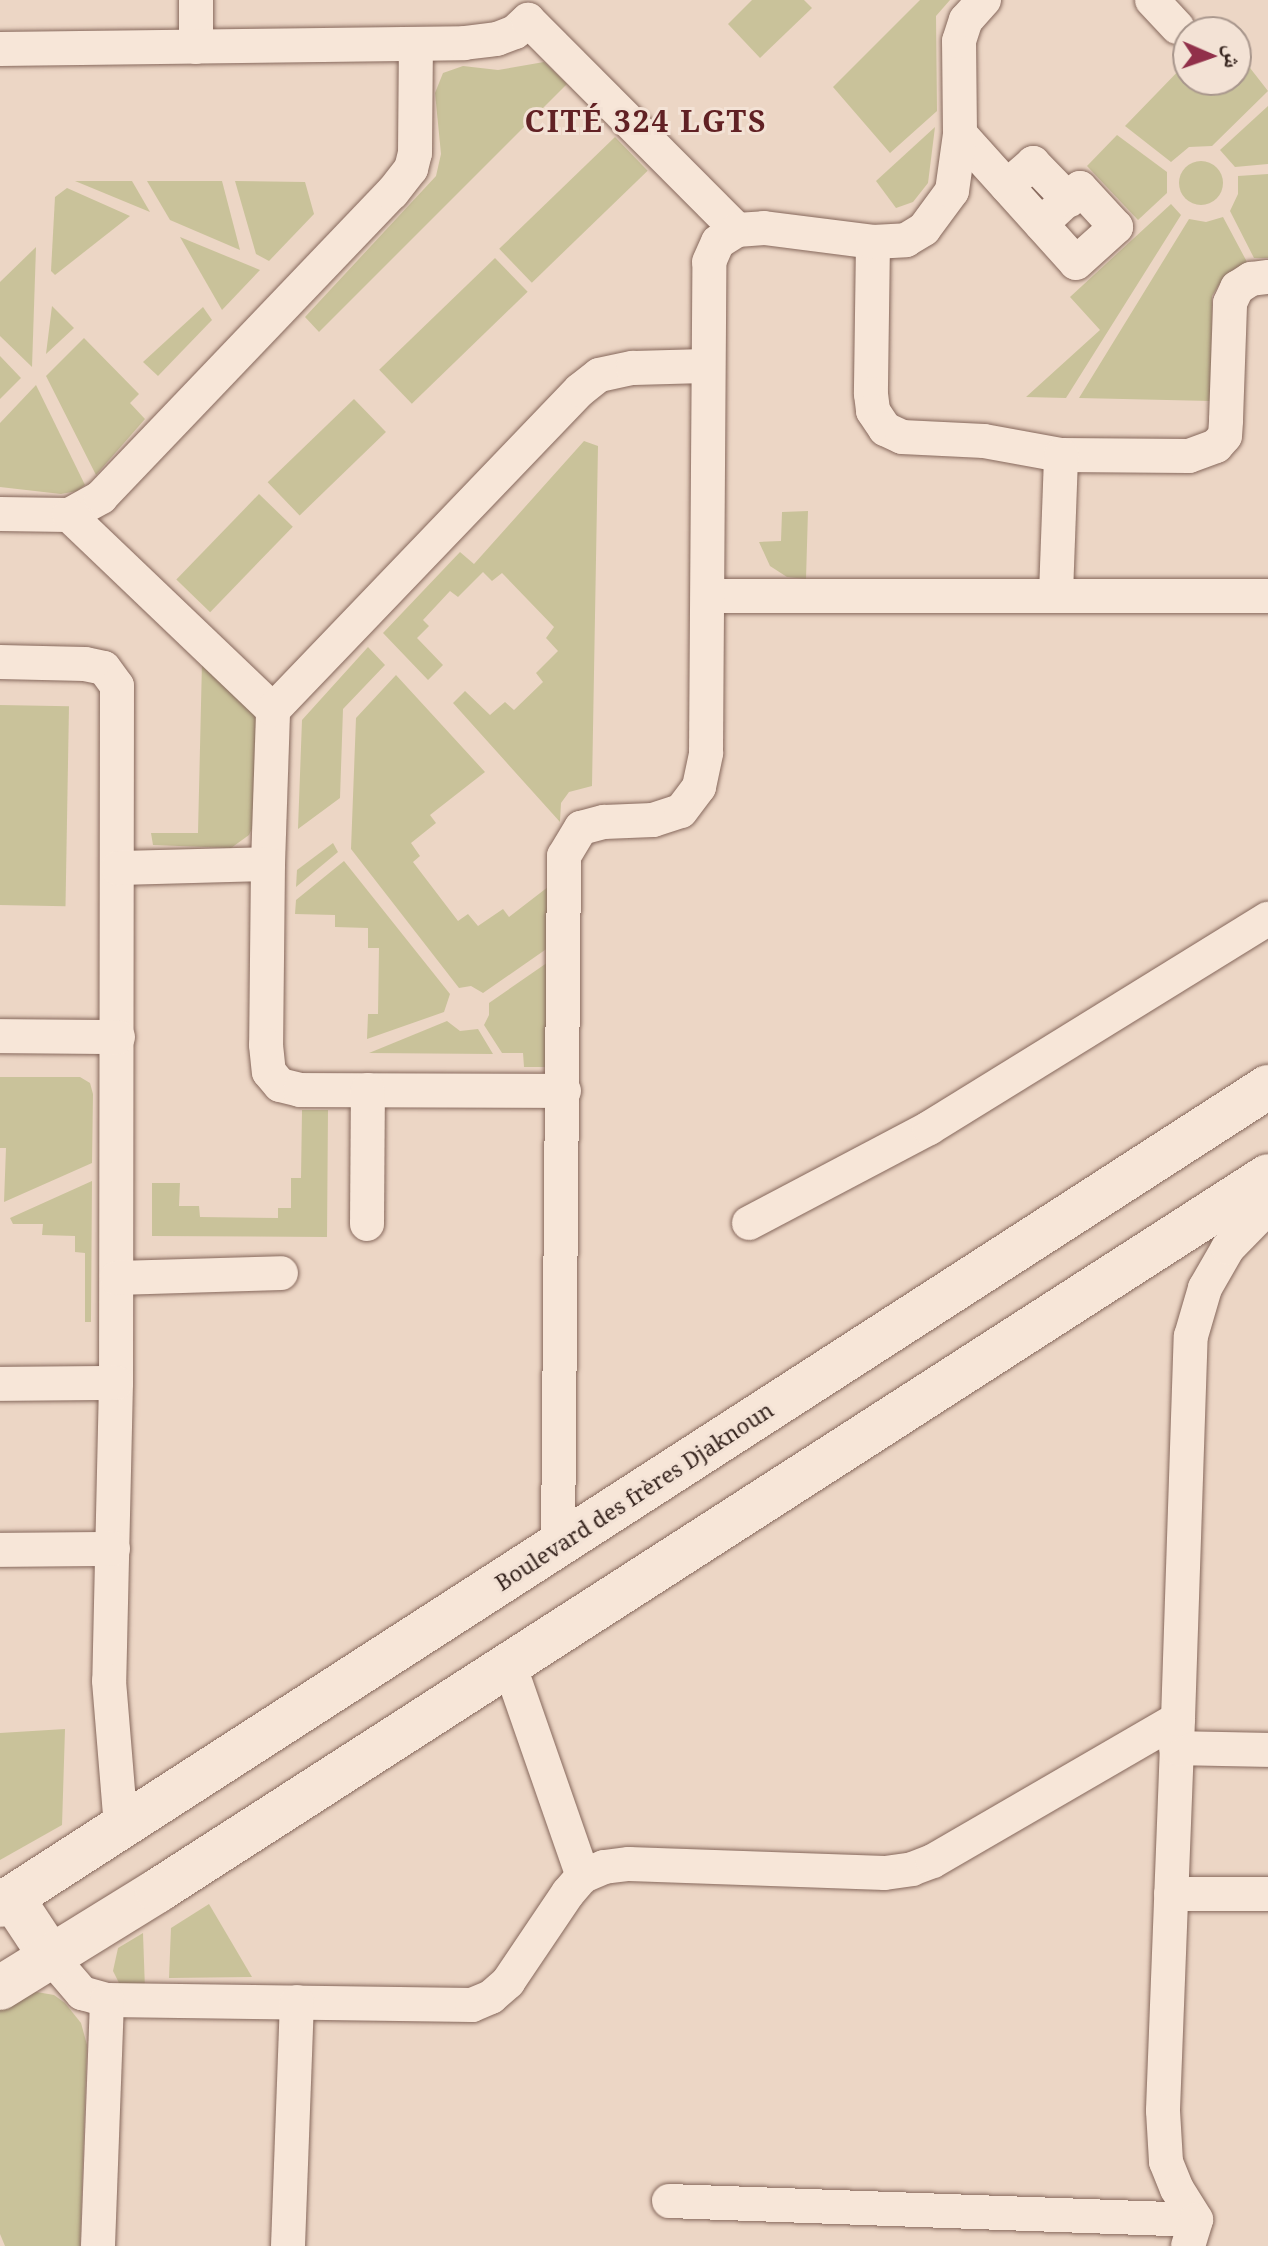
<!DOCTYPE html>
<meta charset="utf-8">
<style>
body{margin:0}
#map{position:relative;width:1268px;height:2246px;overflow:hidden;background:#ecd6c5;font-family:"Noto Serif","Noto Naskh Arabic",serif}
div>[style]{position:absolute}
.green>*{inset:0;background:#c9c29a;transform-origin:0 0}
.round{border-radius:50%}
.roads{filter:drop-shadow(0 0 2px #86685c) drop-shadow(0 0 2px #86685c)}
.street>*{height:34px;margin:-17px;padding:0 17px;transform-origin:17px;border-radius:17px;background:#f7e6d8}
.secondary>*{height:44px;margin:-22px;padding:0 22px;transform-origin:22px;border-radius:22px;background:#f7e6d8}
span{translate:-50% -50%;white-space:nowrap;text-align:center;line-height:1.15;-webkit-text-stroke:6px #f3e2d5;paint-order:stroke}
.street-label{font-size:22px;color:#37251f}
.district-label{font-size:30px;color:#612124;font-weight:700;letter-spacing:2px}
.north{position:absolute;left:1172px;top:16px;width:80px;height:80px;box-sizing:border-box;background:#f3e2d5;border:2px solid #a8968c;border-radius:50%;rotate:92deg;font-size:22px;font-weight:700;line-height:32px;text-align:center;color:#37251f}
.north::after{content:'';display:block;margin:auto;width:28px;height:36px;background:#91304a;clip-path:polygon(50% 0,100% 100%,50% 72%,0 100%)}
</style>
<div id="map">
<div class="green">
<i style="clip-path:polygon(752px 0,804px 0,812px 8px,760px 58px,728px 24px)"></i>
<i style="clip-path:polygon(920px 0,950px 0,936px 16px,937px 111px,890px 153px,833px 87px)"></i>
<i style="clip-path:polygon(1236px 50px,1268px 91px,1212px 146px,1189px 147px,1171px 162px,1125px 126px,1188px 61px,1188px 80px,1236px 80px)"></i>
<i style="clip-path:polygon(544px 62px,567px 84px,319px 332px,305px 317px,436px 176px,441px 154px,435px 93px,443px 73px,463px 66px,498px 70px)"></i>
<i style="clip-path:polygon(1268px 106px,1268px 164px,1235px 167px,1220px 150px)"></i>
<i style="clip-path:polygon(935px 127px,928px 183px,913px 202px,896px 208px,876px 181px)"></i>
<i style="clip-path:polygon(1117px 135px,1167px 172px,1167px 193px,1138px 220px,1087px 166px)"></i>
<i style="left:615px;top:137px;width:47px;height:161px;rotate:46deg"></i>
<i class="round" style="left:1179px;top:161px;width:44px;height:44px"></i>
<i style="clip-path:polygon(1268px 174px,1268px 258px,1254px 258px,1230px 211px,1238px 194px,1238px 176px)"></i>
<i style="clip-path:polygon(75px 181px,132px 181px,150px 212px)"></i>
<i style="clip-path:polygon(147px 181px,222px 181px,240px 250px,170px 220px)"></i>
<i style="clip-path:polygon(235px 181px,305px 182px,314px 214px,269px 261px,256px 254px)"></i>
<i style="clip-path:polygon(67px 188px,130px 216px,55px 275px,51px 271px,55px 197px)"></i>
<i style="clip-path:polygon(1171px 204px,1181px 215px,1066px 398px,1026px 397px,1100px 330px,1070px 297px)"></i>
<i style="clip-path:polygon(1223px 217px,1247px 262px,1225px 275px,1212px 296px,1211px 401px,1079px 398px,1189px 219px,1206px 222px)"></i>
<i style="clip-path:polygon(180px 237px,260px 270px,222px 310px)"></i>
<i style="clip-path:polygon(36px 247px,32px 367px,0 336px,0 282px)"></i>
<i style="left:495px;top:258px;width:47px;height:161px;rotate:46deg"></i>
<i style="clip-path:polygon(52px 306px,74px 328px,46px 354px)"></i>
<i style="clip-path:polygon(203px 307px,212px 320px,158px 376px,143px 362px)"></i>
<i style="clip-path:polygon(84px 338px,139px 394px,130px 403px,145px 419px,96px 475px,46px 376px)"></i>
<i style="clip-path:polygon(0 356px,21px 378px,0 399px)"></i>
<i style="clip-path:polygon(36px 385px,85px 485px,77px 491px,61px 494px,0 487px,0 423px)"></i>
<i style="left:354px;top:399px;width:46px;height:120px;rotate:46deg"></i>
<i style="clip-path:polygon(584px 441px,598px 446px,592px 786px,569px 792px,561px 803px,560px 822px,453px 703px,465px 691px,490px 715px,505px 702px,514px 710px,543px 682px,536px 673px,558px 651px,546px 638px,554px 627px,502px 573px,492px 581px,483px 572px,458px 597px,450px 591px,423px 620px,429px 626px,417px 638px,443px 665px,428px 680px,383px 633px,460px 552px,474px 564px)"></i>
<i style="left:259px;top:494px;width:47px;height:119px;rotate:44deg"></i>
<i style="clip-path:polygon(808px 511px,806px 579px,787px 577px,770px 566px,759px 542px,781px 541px,782px 512px)"></i>
<i style="clip-path:polygon(368px 647px,385px 665px,343px 709px,340px 798px,298px 829px,302px 720px)"></i>
<i style="clip-path:polygon(202px 662px,258px 714px,255px 822px,249px 835px,231px 848px,153px 845px,151px 833px,198px 833px)"></i>
<i style="clip-path:polygon(396px 675px,485px 772px,430px 815px,436px 823px,411px 843px,420px 856px,413px 862px,458px 921px,468px 914px,478px 926px,503px 909px,509px 917px,557px 880px,555px 943px,483px 993px,471px 986px,459px 988px,351px 849px,356px 718px)"></i>
<i style="left:0;top:705px;width:69px;height:200px;rotate:1deg"></i>
<i style="clip-path:polygon(333px 843px,338px 852px,296px 887px,297px 870px)"></i>
<i style="clip-path:polygon(344px 861px,450px 994px,444px 1012px,367px 1039px,368px 1014px,378px 1014px,379px 948px,368px 948px,368px 928px,335px 927px,335px 915px,295px 914px,296px 900px)"></i>
<i style="clip-path:polygon(554px 958px,552px 1067px,524px 1067px,523px 1053px,502px 1053px,484px 1025px,489px 1015px,489px 1003px)"></i>
<i style="clip-path:polygon(447px 1021px,460px 1031px,478px 1029px,493px 1054px,369px 1053px)"></i>
<i style="clip-path:polygon(0 1077px,80px 1077px,90px 1083px,93px 1094px,92px 1163px,4px 1202px,6px 1148px,0 1148px)"></i>
<i style="clip-path:polygon(302px 1110px,328px 1110px,327px 1237px,152px 1236px,152px 1183px,180px 1183px,179px 1206px,199px 1206px,200px 1217px,278px 1218px,278px 1208px,291px 1208px,291px 1178px,301px 1178px)"></i>
<i style="clip-path:polygon(92px 1181px,91px 1322px,85px 1322px,85px 1253px,75px 1252px,75px 1236px,42px 1235px,43px 1224px,13px 1224px,10px 1218px)"></i>
<i style="clip-path:polygon(65px 1729px,62px 1825px,0 1860px,0 1733px)"></i>
<i style="clip-path:polygon(209px 1904px,252px 1977px,169px 1978px,171px 1928px)"></i>
<i style="clip-path:polygon(143px 1933px,145px 1990px,120px 1985px,113px 1971px,118px 1948px)"></i>
<i style="clip-path:polygon(31px 1991px,54px 1995px,65px 2003px,81px 2023px,87px 2045px,80px 2246px,5px 2246px,0 2234px,0 2007px)"></i>
</div>
<div class="roads">
<div class="street">
<i style="left:1152px;top:0;width:37px;rotate:47deg"></i>
<i style="left:196px;top:47px;width:47px;rotate:-90deg"></i>
<i style="left:0;top:49px;width:464px;rotate:-0.7deg"></i>
<i style="left:464px;top:43px;width:33px;rotate:-7deg"></i>
<i style="left:497px;top:39px;width:19px;rotate:-21deg"></i>
<i style="left:515px;top:32px;width:18px;rotate:-43deg"></i>
<i style="left:528px;top:20px;width:296px;rotate:45.1deg"></i>
<i style="left:960px;top:134px;width:173px;rotate:48deg"></i>
<i style="left:1076px;top:263px;width:54px;rotate:-42deg"></i>
<i style="left:1116px;top:227px;width:53px;rotate:-132.7deg"></i>
<i style="left:1080px;top:188px;width:53px;rotate:137.3deg"></i>
<i style="left:1007px;top:186px;width:35px;rotate:-41deg"></i>
<i style="left:1033px;top:163px;width:52px;rotate:45.8deg"></i>
<i style="left:873px;top:242px;width:152px;rotate:90.8deg"></i>
<i style="left:871px;top:394px;width:17px;rotate:83deg"></i>
<i style="left:873px;top:411px;width:22px;rotate:56deg"></i>
<i style="left:885px;top:429px;width:19px;rotate:25deg"></i>
<i style="left:902px;top:437px;width:82px;rotate:2.8deg"></i>
<i style="left:984px;top:441px;width:78px;rotate:10.3deg"></i>
<i style="left:1061px;top:455px;width:128px;rotate:0.4deg"></i>
<i style="left:1189px;top:456px;width:29px;rotate:-20deg"></i>
<i style="left:1216px;top:446px;width:13px;rotate:-48deg"></i>
<i style="left:1225px;top:436px;width:16px;rotate:-86deg"></i>
<i style="left:1226px;top:420px;width:117px;rotate:-88deg"></i>
<i style="left:1230px;top:303px;width:17px;rotate:-65deg"></i>
<i style="left:1237px;top:288px;width:17px;rotate:-33deg"></i>
<i style="left:1251px;top:279px;width:17px;rotate:-7deg"></i>
<i style="left:0;top:514px;width:69px;rotate:0.8deg"></i>
<i style="left:69px;top:515px;width:37px;rotate:-29deg"></i>
<i style="left:101px;top:497px;width:421px;rotate:-46.3deg"></i>
<i style="left:392px;top:193px;width:31px;rotate:-52deg"></i>
<i style="left:411px;top:169px;width:16px;rotate:-76deg"></i>
<i style="left:415px;top:153px;width:109px;rotate:-89.5deg"></i>
<i style="left:69px;top:515px;width:282px;rotate:43.7deg"></i>
<i style="left:1056px;top:594px;width:139px;rotate:-87.9deg"></i>
<i style="left:708px;top:596px;width:560px"></i>
<i style="left:0;top:662px;width:85px;rotate:1.3deg"></i>
<i style="left:85px;top:664px;width:19px;rotate:12deg"></i>
<i style="left:104px;top:668px;width:22px;rotate:54deg"></i>
<i style="left:117px;top:686px;width:697px;rotate:90.08deg"></i>
<i style="left:116px;top:1383px;width:298px;rotate:91.3deg"></i>
<i style="left:109px;top:1681px;width:146px;rotate:85.3deg"></i>
<i style="left:268px;top:864px;width:154px;rotate:-88.1deg"></i>
<i style="left:273px;top:710px;width:443px;rotate:-46.2deg"></i>
<i style="left:580px;top:390px;width:24px;rotate:-38deg"></i>
<i style="left:599px;top:375px;width:35px;rotate:-12deg"></i>
<i style="left:633px;top:368px;width:73px;rotate:-1.6deg"></i>
<i style="left:118px;top:868px;width:150px;rotate:-1.5deg"></i>
<i style="left:268px;top:864px;width:181px;rotate:90.6deg"></i>
<i style="left:266px;top:1045px;width:27px;rotate:84deg"></i>
<i style="left:269px;top:1072px;width:17px;rotate:50deg"></i>
<i style="left:280px;top:1085px;width:21px;rotate:14deg"></i>
<i style="left:300px;top:1090px;width:264px;rotate:0.2deg"></i>
<i style="left:0;top:1036px;width:118px;rotate:0.5deg"></i>
<i style="left:749px;top:1223px;width:204px;rotate:-27.8deg"></i>
<i style="left:929px;top:1128px;width:398px;rotate:-31.7deg"></i>
<i style="left:367px;top:1224px;width:134px;rotate:-89.6deg"></i>
<i style="left:117px;top:1278px;width:164px;rotate:-1.7deg"></i>
<i style="left:0;top:1384px;width:116px;rotate:-0.5deg"></i>
<i style="left:558px;top:1545px;width:689px;rotate:-89.5deg"></i>
<i style="left:564px;top:856px;width:33px;rotate:-59deg"></i>
<i style="left:581px;top:828px;width:24px;rotate:-15deg"></i>
<i style="left:604px;top:822px;width:49px;rotate:-2.3deg"></i>
<i style="left:653px;top:820px;width:29px;rotate:-18deg"></i>
<i style="left:681px;top:811px;width:30px;rotate:-53deg"></i>
<i style="left:699px;top:787px;width:35px;rotate:-78deg"></i>
<i style="left:706px;top:753px;width:491px;rotate:-89.6deg"></i>
<i style="left:709px;top:262px;width:22px;rotate:-66deg"></i>
<i style="left:718px;top:242px;width:22px;rotate:-32deg"></i>
<i style="left:737px;top:230px;width:27px;rotate:-4deg"></i>
<i style="left:764px;top:228px;width:110px;rotate:7.3deg"></i>
<i style="left:873px;top:242px;width:33px;rotate:-3deg"></i>
<i style="left:906px;top:240px;width:21px;rotate:-31deg"></i>
<i style="left:924px;top:229px;width:47px;rotate:-53.6deg"></i>
<i style="left:952px;top:191px;width:58px;rotate:-82deg"></i>
<i style="left:960px;top:134px;width:93px;rotate:-90.6deg"></i>
<i style="left:959px;top:41px;width:22px;rotate:-72deg"></i>
<i style="left:966px;top:20px;width:27px;rotate:-48deg"></i>
<i style="left:0;top:1550px;width:113px;rotate:-0.5deg"></i>
<i style="left:509px;top:1664px;width:225px;rotate:70.8deg"></i>
<i style="left:1178px;top:1719px;width:392px;rotate:92.2deg"></i>
<i style="left:1163px;top:2111px;width:51px;rotate:86.6deg"></i>
<i style="left:1166px;top:2162px;width:29px;rotate:68deg"></i>
<i style="left:1177px;top:2189px;width:36px;rotate:58deg"></i>
<i style="left:1176px;top:1748px;width:92px;rotate:1.2deg"></i>
<i style="left:1171px;top:1894px;width:97px"></i>
<i style="left:51px;top:1957px;width:48px;rotate:49.3deg"></i>
<i style="left:82px;top:1993px;width:26px;rotate:16deg"></i>
<i style="left:107px;top:2000px;width:365px;rotate:0.8deg"></i>
<i style="left:472px;top:2005px;width:21px;rotate:-23deg"></i>
<i style="left:491px;top:1997px;width:23px;rotate:-41deg"></i>
<i style="left:508px;top:1982px;width:107px;rotate:-56deg"></i>
<i style="left:568px;top:1893px;width:23px;rotate:-49deg"></i>
<i style="left:583px;top:1876px;width:23px;rotate:-23deg"></i>
<i style="left:604px;top:1867px;width:25px;rotate:-7deg"></i>
<i style="left:629px;top:1864px;width:256px;rotate:2deg"></i>
<i style="left:885px;top:1873px;width:27px;rotate:-8deg"></i>
<i style="left:912px;top:1869px;width:22px;rotate:-21deg"></i>
<i style="left:933px;top:1861px;width:283px;rotate:-30.1deg"></i>
<i style="left:1178px;top:1719px;width:383px;rotate:-88.1deg"></i>
<i style="left:1191px;top:1336px;width:50px;rotate:-73.7deg"></i>
<i style="left:1205px;top:1288px;width:46px;rotate:-60.1deg"></i>
<i style="left:1228px;top:1248px;width:57px;rotate:-45.7deg"></i>
<i style="left:669px;top:2201px;width:527px;rotate:2.06deg"></i>
<i style="left:1196px;top:2220px;width:27px;rotate:107deg"></i>
<i style="left:98px;top:2246px;width:246px;rotate:-87.9deg"></i>
<i style="left:288px;top:2246px;width:244px;rotate:-87.9deg"></i>
</div>
<div class="secondary">
<i style="left:12px;top:1898px;width:71px;rotate:56.5deg"></i>
<i style="left:0;top:1905px;width:1509px;rotate:-32.83deg"></i>
<i style="left:0;top:1988px;width:185px;rotate:-31.7deg"></i>
<i style="left:157px;top:1891px;width:1321px;rotate:-32.76deg"></i>
</div>
</div>
<div class="street-label">
<span style="left:634px;top:1496px;rotate:-33deg">Boulevard des frères Djaknoun</span>
</div>
<div class="district-label">
<span style="left:646px;top:121px">CITÉ 324 LGTS</span>
</div>
<div class="north">ش</div>
</div>
